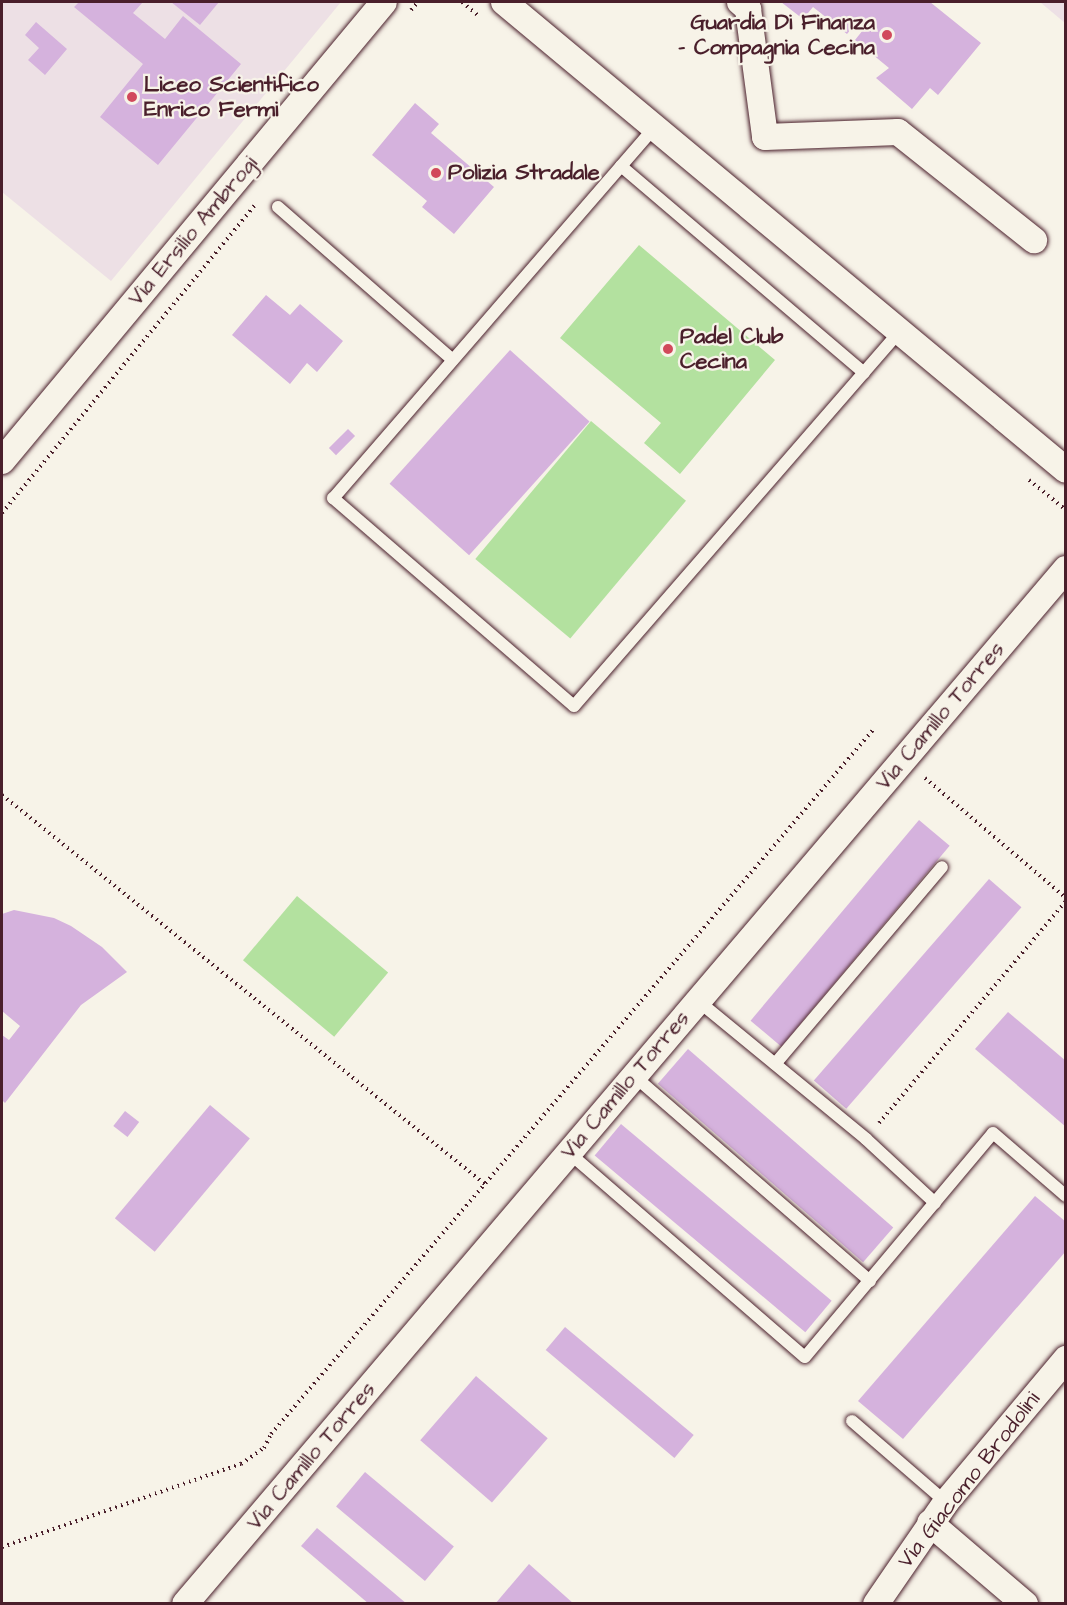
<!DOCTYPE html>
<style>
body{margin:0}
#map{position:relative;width:1067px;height:1605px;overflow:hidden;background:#f7f3e8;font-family:"Architects Daughter",sans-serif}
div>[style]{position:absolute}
.built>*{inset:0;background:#ede0e5}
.green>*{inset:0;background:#b3e19f;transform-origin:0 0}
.building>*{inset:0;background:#d5b2dd;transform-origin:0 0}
.path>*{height:4px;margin-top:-2px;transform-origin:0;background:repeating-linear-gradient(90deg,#4a1f2b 0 1.5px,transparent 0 6px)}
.roads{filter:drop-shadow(0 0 2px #4a1f2b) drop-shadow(0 0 2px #4a1f2b)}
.lane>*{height:12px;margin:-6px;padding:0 6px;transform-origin:6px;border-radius:6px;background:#f7f3e8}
.street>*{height:26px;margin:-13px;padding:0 13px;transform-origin:13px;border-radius:13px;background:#f7f3e8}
.dots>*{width:16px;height:16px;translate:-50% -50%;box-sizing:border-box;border:3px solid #f7f3e8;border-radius:50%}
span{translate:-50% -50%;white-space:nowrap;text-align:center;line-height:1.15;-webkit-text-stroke:4.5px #f7f3e8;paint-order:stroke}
.poi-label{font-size:22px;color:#4a1f2b;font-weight:700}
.right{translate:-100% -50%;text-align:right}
.left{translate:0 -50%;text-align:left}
.street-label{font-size:22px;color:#4a1f2b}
.frame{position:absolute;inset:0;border:3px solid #4a1f2b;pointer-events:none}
</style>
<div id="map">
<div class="built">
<i style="clip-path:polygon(2px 2px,341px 2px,111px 281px,2px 192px)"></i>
<i style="clip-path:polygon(1040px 2px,1065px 2px,1065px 23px)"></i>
</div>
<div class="green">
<i style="clip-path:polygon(639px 245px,775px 360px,680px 474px,644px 443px,661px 423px,560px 338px)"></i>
<i style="left:591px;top:421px;width:124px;height:180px;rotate:40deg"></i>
<i style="left:297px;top:896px;width:119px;height:84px;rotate:40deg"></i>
</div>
<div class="building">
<i style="clip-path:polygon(79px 2px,143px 2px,133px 13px,165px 39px,183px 16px,241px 64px,158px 165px,100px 117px,143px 64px,74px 7px)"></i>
<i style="clip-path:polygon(171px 2px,219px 2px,200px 25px)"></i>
<i style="clip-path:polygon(781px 2px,930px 2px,981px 43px,938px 95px,930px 88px,912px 109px,876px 78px,889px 68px,855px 40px,863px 30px,855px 24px,847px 34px,813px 7px,803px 19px)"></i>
<i style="clip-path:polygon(36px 22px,67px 49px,45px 75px,28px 60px,39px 48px,25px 35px)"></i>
<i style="clip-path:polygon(415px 103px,439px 124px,431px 133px,494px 187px,454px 234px,422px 207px,427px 201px,372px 155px)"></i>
<i style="clip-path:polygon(266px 295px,290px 315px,300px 304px,343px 341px,317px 372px,307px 363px,290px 384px,232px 335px)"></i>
<i style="left:510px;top:350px;width:107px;height:180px;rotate:42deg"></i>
<i style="left:348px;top:429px;width:10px;height:27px;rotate:45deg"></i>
<i style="left:919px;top:820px;width:40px;height:262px;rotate:40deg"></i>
<i style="left:989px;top:879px;width:43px;height:267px;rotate:41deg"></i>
<i style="clip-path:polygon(14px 910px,54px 918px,71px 926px,102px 947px,127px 972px,81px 1005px,5px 1103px,2px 1100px,2px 1035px,9px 1040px,20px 1026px,2px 1011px,2px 914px)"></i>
<i style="clip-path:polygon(1008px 1012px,1066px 1061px,1066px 1127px,975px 1049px)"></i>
<i style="left:688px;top:1049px;width:272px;height:46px;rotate:41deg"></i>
<i style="left:210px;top:1105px;width:52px;height:148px;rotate:40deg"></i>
<i style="left:125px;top:1111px;width:18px;height:19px;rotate:38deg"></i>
<i style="left:621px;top:1124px;width:275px;height:41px;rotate:40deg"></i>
<i style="clip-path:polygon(1035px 1196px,1066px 1222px,1066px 1251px,903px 1439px,858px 1401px)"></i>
<i style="left:565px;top:1327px;width:168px;height:30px;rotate:40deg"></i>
<i style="left:476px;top:1376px;width:95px;height:85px;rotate:41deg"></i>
<i style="left:365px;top:1472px;width:116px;height:45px;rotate:40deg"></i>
<i style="clip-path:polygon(317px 1528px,407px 1604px,369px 1604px,301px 1546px)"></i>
<i style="clip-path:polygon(529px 1564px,574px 1604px,495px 1604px)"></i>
</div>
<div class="path">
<i style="left:462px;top:2px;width:23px;rotate:40deg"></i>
<i style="left:411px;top:10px;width:11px;rotate:-49deg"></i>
<i style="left:1029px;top:480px;width:48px;rotate:39deg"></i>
<i style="left:2px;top:513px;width:401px;rotate:-50.6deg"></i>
<i style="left:925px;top:778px;width:185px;rotate:40.4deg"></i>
<i style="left:2px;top:795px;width:622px;rotate:38.86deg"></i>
<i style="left:879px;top:1123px;width:290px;rotate:-49.9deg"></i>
<i style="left:2px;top:1547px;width:253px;rotate:-19.2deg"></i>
<i style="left:241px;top:1464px;width:28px;rotate:-35deg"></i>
<i style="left:264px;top:1448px;width:16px;rotate:-63deg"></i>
<i style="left:271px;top:1434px;width:926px;rotate:-49.47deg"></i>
</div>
<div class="roads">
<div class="lane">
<i style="left:654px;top:128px;width:490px;rotate:130.9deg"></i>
<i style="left:333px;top:498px;width:318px;rotate:40.8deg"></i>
<i style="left:574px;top:706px;width:494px;rotate:-49deg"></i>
<i style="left:621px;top:166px;width:319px;rotate:40.4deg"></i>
<i style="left:278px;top:207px;width:232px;rotate:41.2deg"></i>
<i style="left:697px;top:1000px;width:219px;rotate:39.4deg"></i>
<i style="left:866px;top:1139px;width:94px;rotate:42.8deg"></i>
<i style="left:775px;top:1064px;width:258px;rotate:-49.7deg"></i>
<i style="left:633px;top:1075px;width:314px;rotate:41deg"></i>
<i style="left:568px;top:1152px;width:313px;rotate:40.9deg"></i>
<i style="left:805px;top:1357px;width:292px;rotate:-50deg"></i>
<i style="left:993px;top:1133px;width:96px;rotate:40.8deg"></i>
<i style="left:852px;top:1421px;width:124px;rotate:40.8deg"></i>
</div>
<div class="street">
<i style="left:504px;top:2px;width:731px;rotate:39.79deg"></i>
<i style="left:740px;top:2px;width:11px;rotate:41deg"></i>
<i style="left:748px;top:9px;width:129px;rotate:82.4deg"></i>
<i style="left:765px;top:137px;width:133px;rotate:-2.2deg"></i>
<i style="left:898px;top:132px;width:174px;rotate:38.5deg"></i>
<i style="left:2px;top:461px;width:597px;rotate:-50.23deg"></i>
<i style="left:930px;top:1523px;width:125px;rotate:40.5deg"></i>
<i style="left:185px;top:1604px;width:1359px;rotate:-49.6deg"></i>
<i style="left:876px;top:1604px;width:124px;rotate:-55.5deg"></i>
<i style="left:946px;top:1502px;width:187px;rotate:-50deg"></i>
</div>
</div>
<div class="dots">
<i style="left:887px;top:35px;background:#d1495b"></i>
<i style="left:132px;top:97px;background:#d1495b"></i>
<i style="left:436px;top:173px;background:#d1495b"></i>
<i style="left:668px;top:349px;background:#d1495b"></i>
</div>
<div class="poi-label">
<span class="right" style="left:875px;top:35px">Guardia Di Finanza<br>- Compagnia Cecina</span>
<span class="left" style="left:144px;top:97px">Liceo Scientifico<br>Enrico Fermi</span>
<span class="left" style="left:448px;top:173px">Polizia Stradale</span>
<span class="left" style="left:680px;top:349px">Padel Club<br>Cecina</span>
</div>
<div class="street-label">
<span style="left:193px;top:231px;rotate:-50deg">Via Ersilio Ambrogi</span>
<span style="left:940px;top:716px;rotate:-50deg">Via Camillo Torres</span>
<span style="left:625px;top:1085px;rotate:-50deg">Via Camillo Torres</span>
<span style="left:311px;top:1456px;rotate:-50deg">Via Camillo Torres</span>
<span style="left:969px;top:1480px;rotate:-52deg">Via Giacomo Brodolini</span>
</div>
<div class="frame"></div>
</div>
